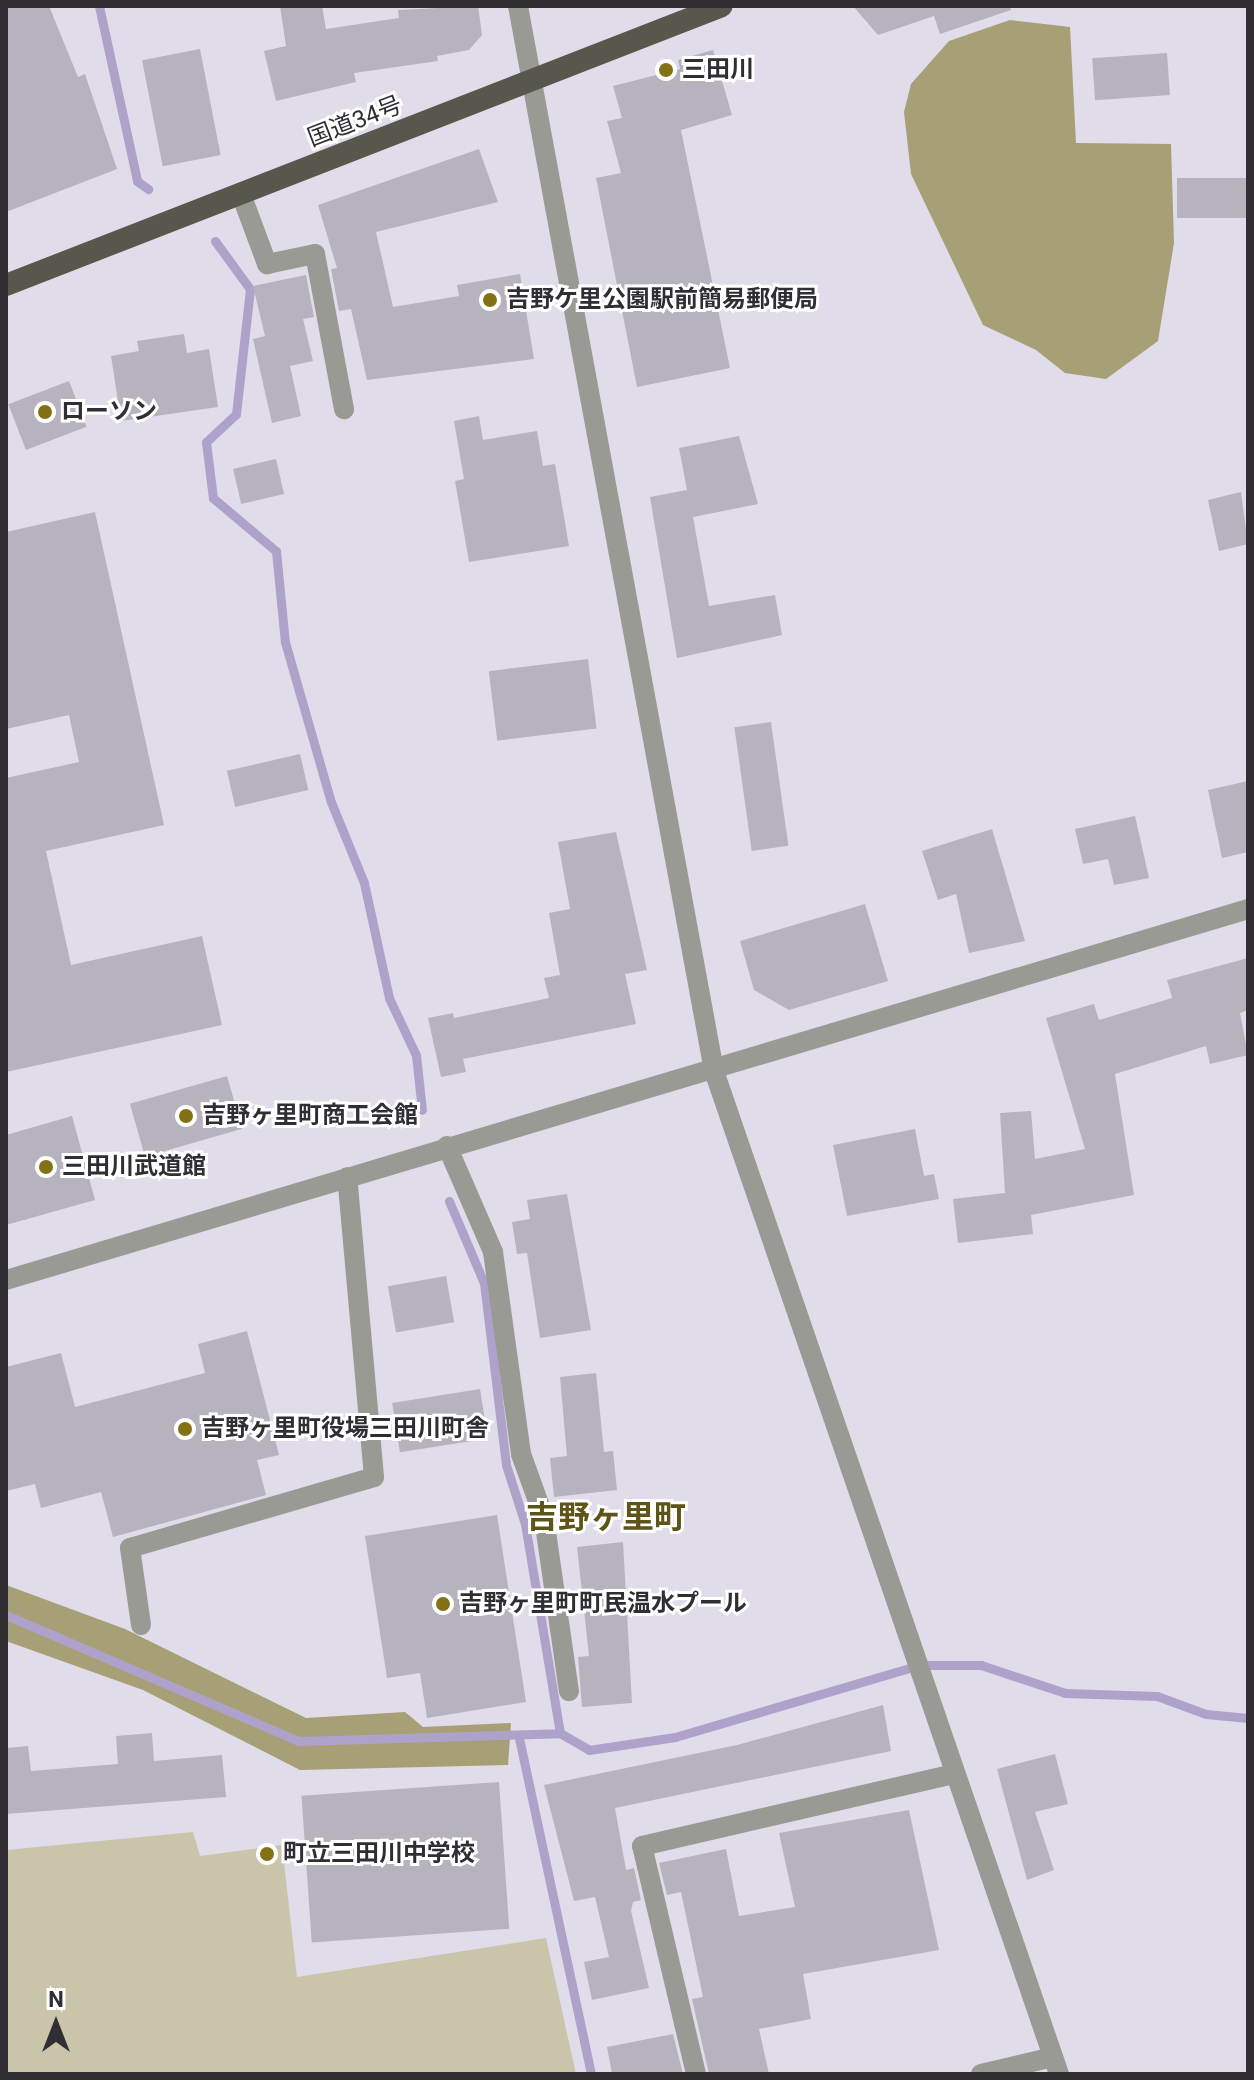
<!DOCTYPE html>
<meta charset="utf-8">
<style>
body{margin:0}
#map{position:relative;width:1254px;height:2080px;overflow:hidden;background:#e0dce9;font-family:Roboto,"Noto Sans JP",sans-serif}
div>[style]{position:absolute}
.green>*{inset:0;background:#cac5aa}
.forest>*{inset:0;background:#a79f76}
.stream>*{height:9px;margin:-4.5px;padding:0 4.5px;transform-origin:4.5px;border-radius:4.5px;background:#aea2ca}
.building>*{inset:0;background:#b6b3bf;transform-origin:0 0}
.minor>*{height:20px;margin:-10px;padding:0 10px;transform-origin:10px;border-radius:10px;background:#9a9a94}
.tertiary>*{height:20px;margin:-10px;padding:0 10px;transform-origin:10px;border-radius:10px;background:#9a9a94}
.trunk>*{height:22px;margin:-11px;padding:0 11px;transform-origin:11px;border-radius:11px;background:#58574c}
.dots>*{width:22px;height:22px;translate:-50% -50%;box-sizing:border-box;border:4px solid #fff;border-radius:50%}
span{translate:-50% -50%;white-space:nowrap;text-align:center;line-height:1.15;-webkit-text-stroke:6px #fff;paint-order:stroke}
.poi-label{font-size:24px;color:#302e33;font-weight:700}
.left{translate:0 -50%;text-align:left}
.street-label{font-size:24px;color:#302e33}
.district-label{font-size:32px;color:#5e5417;font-weight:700}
.frame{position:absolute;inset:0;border:8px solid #302e33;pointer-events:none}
.north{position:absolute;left:16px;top:1984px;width:80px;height:80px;-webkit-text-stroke:6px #fff;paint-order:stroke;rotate:0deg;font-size:22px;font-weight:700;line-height:32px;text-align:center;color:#302e33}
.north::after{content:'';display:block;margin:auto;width:28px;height:36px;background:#302e33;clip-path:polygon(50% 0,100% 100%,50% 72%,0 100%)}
</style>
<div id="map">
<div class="green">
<i style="clip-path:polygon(193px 1832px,200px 1856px,282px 1845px,297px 1977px,546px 1938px,576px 2074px,6px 2074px,6px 1850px)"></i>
</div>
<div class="forest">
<i style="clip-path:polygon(1010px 20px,1070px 27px,1076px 143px,1171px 144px,1174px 243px,1158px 341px,1106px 379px,1065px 373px,1036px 350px,983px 325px,911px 174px,904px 112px,911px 84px,949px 41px)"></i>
<i style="clip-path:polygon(6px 1585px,125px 1629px,306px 1718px,405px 1712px,423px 1727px,511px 1723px,508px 1765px,300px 1770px,143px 1690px,6px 1641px)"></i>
</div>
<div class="stream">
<i style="left:99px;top:6px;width:179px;rotate:77.7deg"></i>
<i style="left:137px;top:181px;width:14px;rotate:36deg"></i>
<i style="left:215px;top:241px;width:59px;rotate:53.9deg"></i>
<i style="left:250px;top:289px;width:126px;rotate:96.4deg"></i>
<i style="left:236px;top:414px;width:41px;rotate:137deg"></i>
<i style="left:206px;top:442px;width:56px;rotate:82.9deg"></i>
<i style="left:213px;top:498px;width:82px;rotate:40.1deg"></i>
<i style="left:276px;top:551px;width:91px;rotate:84.4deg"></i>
<i style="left:285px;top:642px;width:166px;rotate:74deg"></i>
<i style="left:331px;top:802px;width:87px;rotate:67.8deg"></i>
<i style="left:364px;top:883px;width:118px;rotate:77.7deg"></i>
<i style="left:389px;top:998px;width:63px;rotate:64.7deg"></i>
<i style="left:416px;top:1055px;width:55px;rotate:83.8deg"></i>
<i style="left:449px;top:1201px;width:89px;rotate:66.9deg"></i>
<i style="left:484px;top:1283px;width:183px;rotate:83.1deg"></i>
<i style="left:506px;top:1465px;width:62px;rotate:72.1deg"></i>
<i style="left:525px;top:1524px;width:212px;rotate:80.5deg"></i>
<i style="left:6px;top:1615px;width:318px;rotate:23.3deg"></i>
<i style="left:298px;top:1741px;width:262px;rotate:-1.7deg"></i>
<i style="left:560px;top:1733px;width:34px;rotate:30deg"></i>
<i style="left:589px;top:1750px;width:87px;rotate:-8.6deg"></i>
<i style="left:675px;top:1737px;width:255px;rotate:-16.4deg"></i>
<i style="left:920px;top:1665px;width:61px"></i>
<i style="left:981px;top:1665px;width:89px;rotate:18.4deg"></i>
<i style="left:1065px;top:1693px;width:92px;rotate:1.9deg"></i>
<i style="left:1157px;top:1696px;width:52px;rotate:20.2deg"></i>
<i style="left:1206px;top:1714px;width:42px;rotate:5.4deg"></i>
<i style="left:519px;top:1738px;width:344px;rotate:77.9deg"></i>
</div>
<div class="building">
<i style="clip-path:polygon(6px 6px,49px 6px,78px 77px,85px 74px,117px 169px,6px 212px)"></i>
<i style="clip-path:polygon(280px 6px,322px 6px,326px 29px,399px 18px,398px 10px,478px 6px,482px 35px,469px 50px,437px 56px,438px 61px,354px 73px,356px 82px,276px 101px,264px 51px,286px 46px)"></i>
<i style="clip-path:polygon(853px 6px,1010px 6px,1011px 10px,940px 34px,934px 16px,878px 35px)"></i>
<i style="left:200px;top:49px;width:108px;height:59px;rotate:79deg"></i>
<i style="clip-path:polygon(713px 50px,732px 115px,681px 130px,730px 368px,637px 387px,596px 178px,621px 173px,607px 121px,622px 118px,613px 86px,680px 69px,678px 60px)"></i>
<i style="left:1167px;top:53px;width:42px;height:75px;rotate:86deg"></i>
<i style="clip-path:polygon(479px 149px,498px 202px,376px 232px,393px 307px,459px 296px,457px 285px,520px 274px,534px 359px,367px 380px,351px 309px,339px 311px,331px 269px,337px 268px,318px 205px)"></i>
<i style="left:1248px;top:178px;width:40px;height:71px;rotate:90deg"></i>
<i style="clip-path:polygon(306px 275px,314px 317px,303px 319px,313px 361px,290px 366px,301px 416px,272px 423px,253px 339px,265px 336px,253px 286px)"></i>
<i style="clip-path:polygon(184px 334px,187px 353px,209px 349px,218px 407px,121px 421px,111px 356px,139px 351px,137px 341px)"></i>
<i style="left:69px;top:381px;width:49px;height:65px;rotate:69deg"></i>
<i style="clip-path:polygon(479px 416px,483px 440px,537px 431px,543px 466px,555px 464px,569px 546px,469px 562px,455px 481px,464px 479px,454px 421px)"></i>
<i style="clip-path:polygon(739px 436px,758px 504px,693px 517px,709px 606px,775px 595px,782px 635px,677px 658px,650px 497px,687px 490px,679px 448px)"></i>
<i style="left:276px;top:459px;width:36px;height:44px;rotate:77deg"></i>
<i style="clip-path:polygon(1241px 492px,1248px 544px,1219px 551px,1208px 500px)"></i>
<i style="clip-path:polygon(95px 512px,164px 825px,46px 851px,71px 965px,202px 936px,222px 1025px,6px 1072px,6px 778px,79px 762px,69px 715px,6px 729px,6px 532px)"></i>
<i style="left:588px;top:659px;width:70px;height:100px;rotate:83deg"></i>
<i style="left:771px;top:722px;width:125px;height:37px;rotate:82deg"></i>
<i style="left:300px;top:754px;width:37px;height:75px;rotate:77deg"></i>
<i style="clip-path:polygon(1248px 781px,1248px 852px,1222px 858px,1208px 790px)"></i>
<i style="clip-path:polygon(1135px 816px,1149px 878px,1114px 885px,1108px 859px,1083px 864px,1075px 829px)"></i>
<i style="clip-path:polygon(992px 829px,1025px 941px,969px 953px,956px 894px,938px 900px,922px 851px)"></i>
<i style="clip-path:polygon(616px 832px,647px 970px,625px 974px,636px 1024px,463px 1059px,466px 1072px,441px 1077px,428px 1018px,453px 1013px,454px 1018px,549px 998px,544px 978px,560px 975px,549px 913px,570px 909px,558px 842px)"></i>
<i style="clip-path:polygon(865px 904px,888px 981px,789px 1010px,754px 990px,740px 941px)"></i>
<i style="clip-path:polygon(1248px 958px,1248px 1010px,1240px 1013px,1248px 1055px,1210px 1064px,1206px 1046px,1115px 1074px,1134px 1195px,1031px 1215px,1033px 1234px,958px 1243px,953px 1199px,1005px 1193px,1000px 1113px,1031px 1111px,1035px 1159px,1085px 1149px,1046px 1018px,1094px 1004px,1099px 1020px,1172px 998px,1167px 980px)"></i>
<i style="left:227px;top:1076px;width:55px;height:101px;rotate:74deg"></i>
<i style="clip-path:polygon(72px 1116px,95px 1200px,6px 1225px,6px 1135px)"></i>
<i style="clip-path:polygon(915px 1129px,924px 1176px,934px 1174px,939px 1199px,847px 1216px,833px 1145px)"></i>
<i style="clip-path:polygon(567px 1194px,591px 1330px,540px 1338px,527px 1253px,517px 1254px,512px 1222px,530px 1219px,527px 1200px)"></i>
<i style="left:446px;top:1276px;width:47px;height:59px;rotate:80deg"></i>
<i style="clip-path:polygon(247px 1331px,279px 1455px,257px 1460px,266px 1495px,113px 1537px,101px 1492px,41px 1508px,35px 1484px,6px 1491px,6px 1367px,61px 1353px,75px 1407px,205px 1373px,198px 1344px)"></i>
<i style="clip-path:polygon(596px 1373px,604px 1452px,613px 1451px,617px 1490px,554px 1497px,550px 1458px,567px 1456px,560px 1377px)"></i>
<i style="left:480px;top:1389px;width:50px;height:89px;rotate:81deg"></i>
<i style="clip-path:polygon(497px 1515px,526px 1702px,427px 1718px,420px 1673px,387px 1678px,365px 1536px)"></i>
<i style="clip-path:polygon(623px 1542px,632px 1703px,582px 1707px,578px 1657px,589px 1656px,577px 1547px)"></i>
<i style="clip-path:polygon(883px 1705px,891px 1751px,615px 1808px,626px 1870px,634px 1868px,641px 1900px,633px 1902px,631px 1911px,649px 1988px,592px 2000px,584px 1962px,609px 1957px,595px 1897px,574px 1901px,544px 1785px,737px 1745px)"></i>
<i style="clip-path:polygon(152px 1733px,154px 1761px,222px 1755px,226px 1797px,6px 1814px,6px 1748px,28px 1746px,31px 1771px,118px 1764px,116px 1736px)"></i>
<i style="clip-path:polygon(1055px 1754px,1068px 1804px,1035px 1812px,1054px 1870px,1027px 1880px,997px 1769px)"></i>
<i style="left:499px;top:1782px;width:147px;height:198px;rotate:86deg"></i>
<i style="clip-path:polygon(909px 1810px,939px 1950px,803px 1974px,811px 2019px,759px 2029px,769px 2074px,709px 2074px,692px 1999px,703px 1997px,681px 1892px,667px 1895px,659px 1863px,726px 1849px,739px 1916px,795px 1907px,779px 1833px)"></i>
<i style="clip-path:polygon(673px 2034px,683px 2074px,612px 2074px,607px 2047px)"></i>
</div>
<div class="minor">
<i style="left:241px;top:194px;width:75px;rotate:69.6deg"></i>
<i style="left:267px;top:264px;width:49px;rotate:-11.8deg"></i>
<i style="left:315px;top:254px;width:158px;rotate:79.4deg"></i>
<i style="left:447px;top:1146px;width:116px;rotate:66.5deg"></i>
<i style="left:493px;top:1252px;width:204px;rotate:82.1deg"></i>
<i style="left:521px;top:1454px;width:68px;rotate:70.2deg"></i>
<i style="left:544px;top:1518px;width:175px;rotate:81.8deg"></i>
<i style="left:141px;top:1625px;width:78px;rotate:-98.1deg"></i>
<i style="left:130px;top:1548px;width:254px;rotate:-16.2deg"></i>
<i style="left:374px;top:1477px;width:301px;rotate:-95.1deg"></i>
<i style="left:696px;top:2074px;width:234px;rotate:-103.3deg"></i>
<i style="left:642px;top:1846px;width:320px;rotate:-13deg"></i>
<i style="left:981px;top:2074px;width:74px;rotate:-13.3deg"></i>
</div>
<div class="tertiary">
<i style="left:518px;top:6px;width:1083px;rotate:79.57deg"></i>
<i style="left:714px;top:1071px;width:1061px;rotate:71.02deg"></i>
<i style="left:6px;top:1280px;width:1296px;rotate:-16.63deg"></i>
</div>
<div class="trunk">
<i style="left:6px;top:285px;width:768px;rotate:-21.29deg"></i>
</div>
<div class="dots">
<i style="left:666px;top:70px;background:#827213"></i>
<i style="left:490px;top:300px;background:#827213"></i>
<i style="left:45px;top:412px;background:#827213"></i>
<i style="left:186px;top:1116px;background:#827213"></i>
<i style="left:46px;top:1167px;background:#827213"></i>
<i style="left:185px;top:1429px;background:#827213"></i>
<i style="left:443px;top:1604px;background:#827213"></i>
<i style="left:267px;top:1854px;background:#827213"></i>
</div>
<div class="poi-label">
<span class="left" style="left:682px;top:70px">三田川</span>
<span class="left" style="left:506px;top:300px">吉野ケ里公園駅前簡易郵便局</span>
<span class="left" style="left:61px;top:412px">ローソン</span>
<span class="left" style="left:202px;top:1116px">吉野ヶ里町商工会館</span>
<span class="left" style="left:62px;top:1167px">三田川武道館</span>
<span class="left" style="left:201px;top:1429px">吉野ヶ里町役場三田川町舎</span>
<span class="left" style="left:459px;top:1604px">吉野ヶ里町町民温水プール</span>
<span class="left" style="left:283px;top:1854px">町立三田川中学校</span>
</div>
<div class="street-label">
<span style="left:355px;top:122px;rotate:-21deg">国道34号</span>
</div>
<div class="district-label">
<span style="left:606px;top:1517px">吉野ヶ里町</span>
</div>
<div class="frame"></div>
<div class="north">N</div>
</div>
